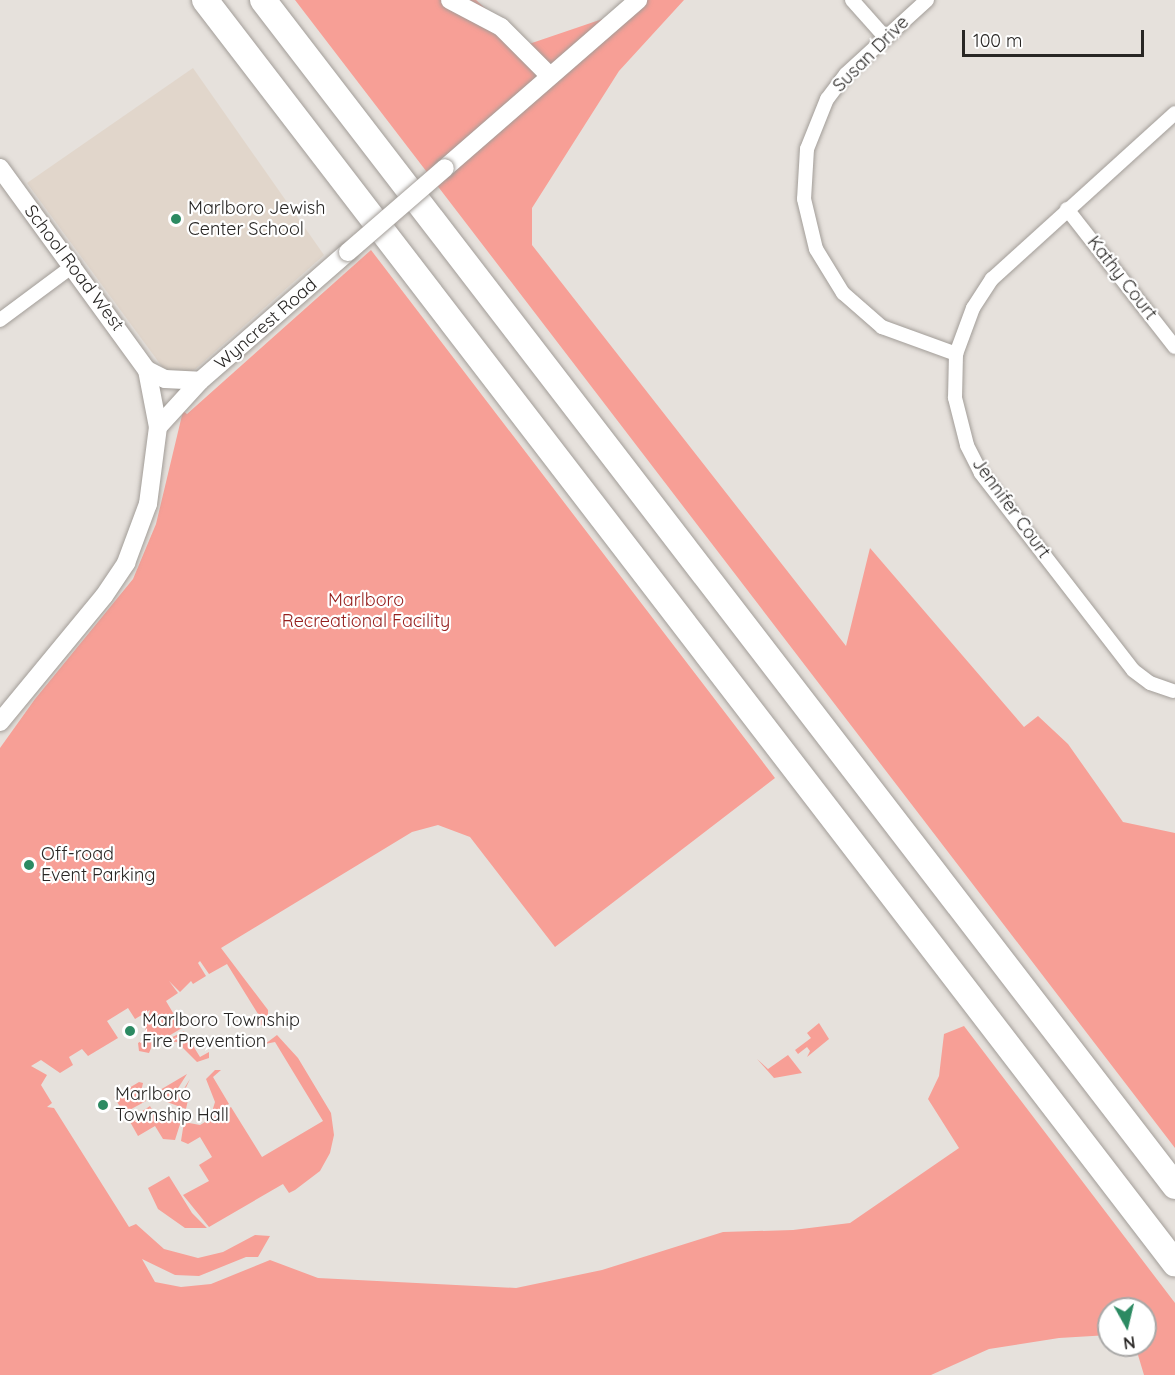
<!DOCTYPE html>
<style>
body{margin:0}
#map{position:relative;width:1175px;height:1375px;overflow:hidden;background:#e6e1dc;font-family:Quicksand,sans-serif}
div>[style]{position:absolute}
.built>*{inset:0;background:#e1d6cb}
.green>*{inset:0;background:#f79f96}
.roads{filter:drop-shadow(0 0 2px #a29d98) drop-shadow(0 0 2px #a29d98)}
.minor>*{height:14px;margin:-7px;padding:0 7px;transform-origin:7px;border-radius:7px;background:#fff}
.tertiary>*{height:18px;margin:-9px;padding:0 9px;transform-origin:9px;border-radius:9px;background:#fff}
.motorway>*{height:26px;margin:-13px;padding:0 13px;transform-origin:13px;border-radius:13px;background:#fff}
.bridges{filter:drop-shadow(0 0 2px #a29d98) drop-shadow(0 0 2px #a29d98)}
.tertiary-bridge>*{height:18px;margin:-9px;padding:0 9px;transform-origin:9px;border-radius:9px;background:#fff}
.dots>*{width:16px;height:16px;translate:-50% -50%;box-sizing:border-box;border:3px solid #fff;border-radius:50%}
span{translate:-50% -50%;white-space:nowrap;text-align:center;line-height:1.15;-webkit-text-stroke:4.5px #fff;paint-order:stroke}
.street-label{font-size:18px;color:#282624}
.poi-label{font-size:18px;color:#282624}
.left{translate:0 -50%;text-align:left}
.park-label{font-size:18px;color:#95201f}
.north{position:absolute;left:1097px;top:1297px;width:60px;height:60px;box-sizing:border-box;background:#fff;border:2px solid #a9a8a7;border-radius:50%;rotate:172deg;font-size:16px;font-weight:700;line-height:24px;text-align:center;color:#282624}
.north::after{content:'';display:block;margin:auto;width:21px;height:27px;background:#2c8a62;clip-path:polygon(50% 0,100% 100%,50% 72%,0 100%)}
.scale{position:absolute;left:962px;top:30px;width:182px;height:27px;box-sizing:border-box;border:3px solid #282624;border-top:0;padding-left:8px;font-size:18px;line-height:21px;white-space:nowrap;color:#282624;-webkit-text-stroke:4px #fff;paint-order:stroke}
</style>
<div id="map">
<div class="built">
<i style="clip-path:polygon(193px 68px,324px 255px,192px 372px,182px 376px,163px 368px,27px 183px)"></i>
</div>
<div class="green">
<i style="clip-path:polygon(295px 0,476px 0,526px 45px,626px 11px,639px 0,684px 0,619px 71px,532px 208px,532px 245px,846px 646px,870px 548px,1024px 727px,1038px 716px,1068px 744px,1123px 822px,1175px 833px,1175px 1148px)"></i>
<i style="clip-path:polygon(371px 250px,775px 778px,555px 947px,470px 837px,438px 825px,412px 832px,221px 948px,268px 1010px,268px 1020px,259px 1027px,250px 1024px,258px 1014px,227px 964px,209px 974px,200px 961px,198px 963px,206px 976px,193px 984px,191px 981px,180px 992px,169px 981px,178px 993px,166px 1001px,182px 1028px,152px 1046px,149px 1053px,139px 1051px,138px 1043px,143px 1040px,150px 1010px,135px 1019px,128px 1008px,107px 1021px,118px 1038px,88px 1056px,82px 1049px,69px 1057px,73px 1065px,60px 1073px,41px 1060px,31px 1066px,47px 1075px,41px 1085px,52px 1103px,47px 1107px,54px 1108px,129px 1227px,136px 1224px,164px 1249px,198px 1258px,223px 1252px,255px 1235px,270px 1236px,258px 1257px,246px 1257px,199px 1276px,175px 1275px,142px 1259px,155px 1282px,181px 1287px,211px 1284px,270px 1260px,318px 1278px,516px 1288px,602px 1270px,723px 1232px,793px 1230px,850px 1223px,959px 1148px,928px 1099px,939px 1076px,944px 1034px,964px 1026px,1175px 1303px,1175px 1375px,1144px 1375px,1135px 1345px,1145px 1345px,1145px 1309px,1109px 1309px,1109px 1335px,1059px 1338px,989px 1349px,931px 1375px,0 1375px,0 748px,35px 699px,133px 579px,156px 524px,183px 411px,187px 414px)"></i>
<i style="clip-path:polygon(819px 1023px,829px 1039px,807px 1057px,810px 1051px,807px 1047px,798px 1054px,795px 1050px,811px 1038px,807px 1033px)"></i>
<i style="clip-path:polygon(184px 1031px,200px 1057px,209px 1052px,209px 1058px,197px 1062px,177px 1042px,165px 1041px)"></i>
<i style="clip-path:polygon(277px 1035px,298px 1058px,331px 1113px,334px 1135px,330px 1153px,320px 1171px,295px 1190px,289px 1193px,283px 1184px,209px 1227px,183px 1195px,209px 1181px,199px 1165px,212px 1157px,200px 1137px,188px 1144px,181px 1141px,184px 1122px,200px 1125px,231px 1107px,262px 1157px,323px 1121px,275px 1042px,265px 1044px)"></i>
<i style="clip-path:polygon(788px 1055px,802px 1073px,774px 1078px,757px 1059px,768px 1069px)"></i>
<i style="clip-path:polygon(215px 1070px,221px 1070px,213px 1077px,229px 1104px,211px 1115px,215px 1102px,206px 1079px)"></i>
<i style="clip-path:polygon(187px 1074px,175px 1093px,180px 1095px,190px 1079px,183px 1094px,188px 1100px,186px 1109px,167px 1102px,160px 1090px)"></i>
<i style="clip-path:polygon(139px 1082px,143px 1083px,141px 1092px,146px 1101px,124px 1113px,114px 1097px)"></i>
<i style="clip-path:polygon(150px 1106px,155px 1115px,181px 1121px,175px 1140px,163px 1139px,155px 1126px,138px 1136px,129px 1120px)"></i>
<i style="clip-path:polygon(169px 1176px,192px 1213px,207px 1228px,185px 1228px,158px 1209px,148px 1188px)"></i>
</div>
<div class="roads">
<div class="minor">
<i style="left:852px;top:0;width:50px;rotate:48.3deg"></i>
<i style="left:927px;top:0;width:110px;rotate:137.6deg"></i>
<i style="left:846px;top:74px;width:31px;rotate:127deg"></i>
<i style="left:827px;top:99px;width:54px;rotate:111.8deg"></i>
<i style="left:807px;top:149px;width:50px;rotate:93.4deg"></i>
<i style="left:804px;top:199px;width:51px;rotate:76.5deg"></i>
<i style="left:816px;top:249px;width:52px;rotate:58.5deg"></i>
<i style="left:843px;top:293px;width:52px;rotate:41.1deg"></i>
<i style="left:882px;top:327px;width:79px;rotate:20deg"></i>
<i style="left:1067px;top:209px;width:175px;rotate:52deg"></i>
<i style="left:0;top:320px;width:92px;rotate:-36.6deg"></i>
<i style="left:1173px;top:691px;width:24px;rotate:-161deg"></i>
<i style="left:1150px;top:683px;width:21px;rotate:-143deg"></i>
<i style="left:1133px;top:670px;width:249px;rotate:-127.7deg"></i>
<i style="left:981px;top:473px;width:31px;rotate:-117deg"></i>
<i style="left:967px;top:445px;width:49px;rotate:-104.3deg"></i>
<i style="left:955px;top:398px;width:44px;rotate:-88.7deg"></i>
<i style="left:956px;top:354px;width:49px;rotate:-69.7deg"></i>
<i style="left:973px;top:308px;width:35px;rotate:-57deg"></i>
<i style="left:992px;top:279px;width:247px;rotate:-42.2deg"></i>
</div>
<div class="tertiary">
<i style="left:450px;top:0;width:58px;rotate:27.9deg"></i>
<i style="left:501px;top:27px;width:69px;rotate:45deg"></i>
<i style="left:0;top:168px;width:250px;rotate:54deg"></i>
<i style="left:147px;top:370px;width:58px;rotate:79.1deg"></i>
<i style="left:445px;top:168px;width:256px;rotate:-41deg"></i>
<i style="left:147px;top:370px;width:20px;rotate:27deg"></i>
<i style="left:165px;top:379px;width:35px;rotate:3deg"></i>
<i style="left:0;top:722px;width:163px;rotate:-50.5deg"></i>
<i style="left:104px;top:596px;width:40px;rotate:-56deg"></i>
<i style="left:126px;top:563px;width:63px;rotate:-69.6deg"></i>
<i style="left:148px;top:504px;width:78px;rotate:-82.6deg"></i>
<i style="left:158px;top:427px;width:62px;rotate:-47.6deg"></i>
<i style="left:200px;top:381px;width:196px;rotate:-41.1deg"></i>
</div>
<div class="motorway">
<i style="left:205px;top:0;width:1593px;rotate:52.48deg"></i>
<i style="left:263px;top:0;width:1496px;rotate:52.44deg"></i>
</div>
</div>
<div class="bridges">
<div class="tertiary-bridge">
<i style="left:348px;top:252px;width:128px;rotate:-40.9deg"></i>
</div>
</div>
<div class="dots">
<i style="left:176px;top:219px;background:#2c8a62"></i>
<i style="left:29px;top:865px;background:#2c8a62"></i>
<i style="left:130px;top:1031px;background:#2c8a62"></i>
<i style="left:103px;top:1105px;background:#2c8a62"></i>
</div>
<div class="street-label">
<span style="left:871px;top:54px;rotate:-45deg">Susan Drive</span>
<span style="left:74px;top:268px;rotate:53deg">School Road West</span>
<span style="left:1122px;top:278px;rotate:52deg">Kathy Court</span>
<span style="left:266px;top:324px;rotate:-41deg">Wyncrest Road</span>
<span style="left:1011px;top:508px;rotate:54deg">Jennifer Court</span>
</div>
<div class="poi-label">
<span class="left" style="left:188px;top:219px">Marlboro Jewish<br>Center School</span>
<span class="left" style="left:41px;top:865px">Off-road<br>Event Parking</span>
<span class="left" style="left:142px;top:1031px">Marlboro Township<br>Fire Prevention</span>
<span class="left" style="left:115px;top:1105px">Marlboro<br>Township Hall</span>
</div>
<div class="park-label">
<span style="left:366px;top:611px">Marlboro<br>Recreational Facility</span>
</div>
<div class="north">N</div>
<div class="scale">100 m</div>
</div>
